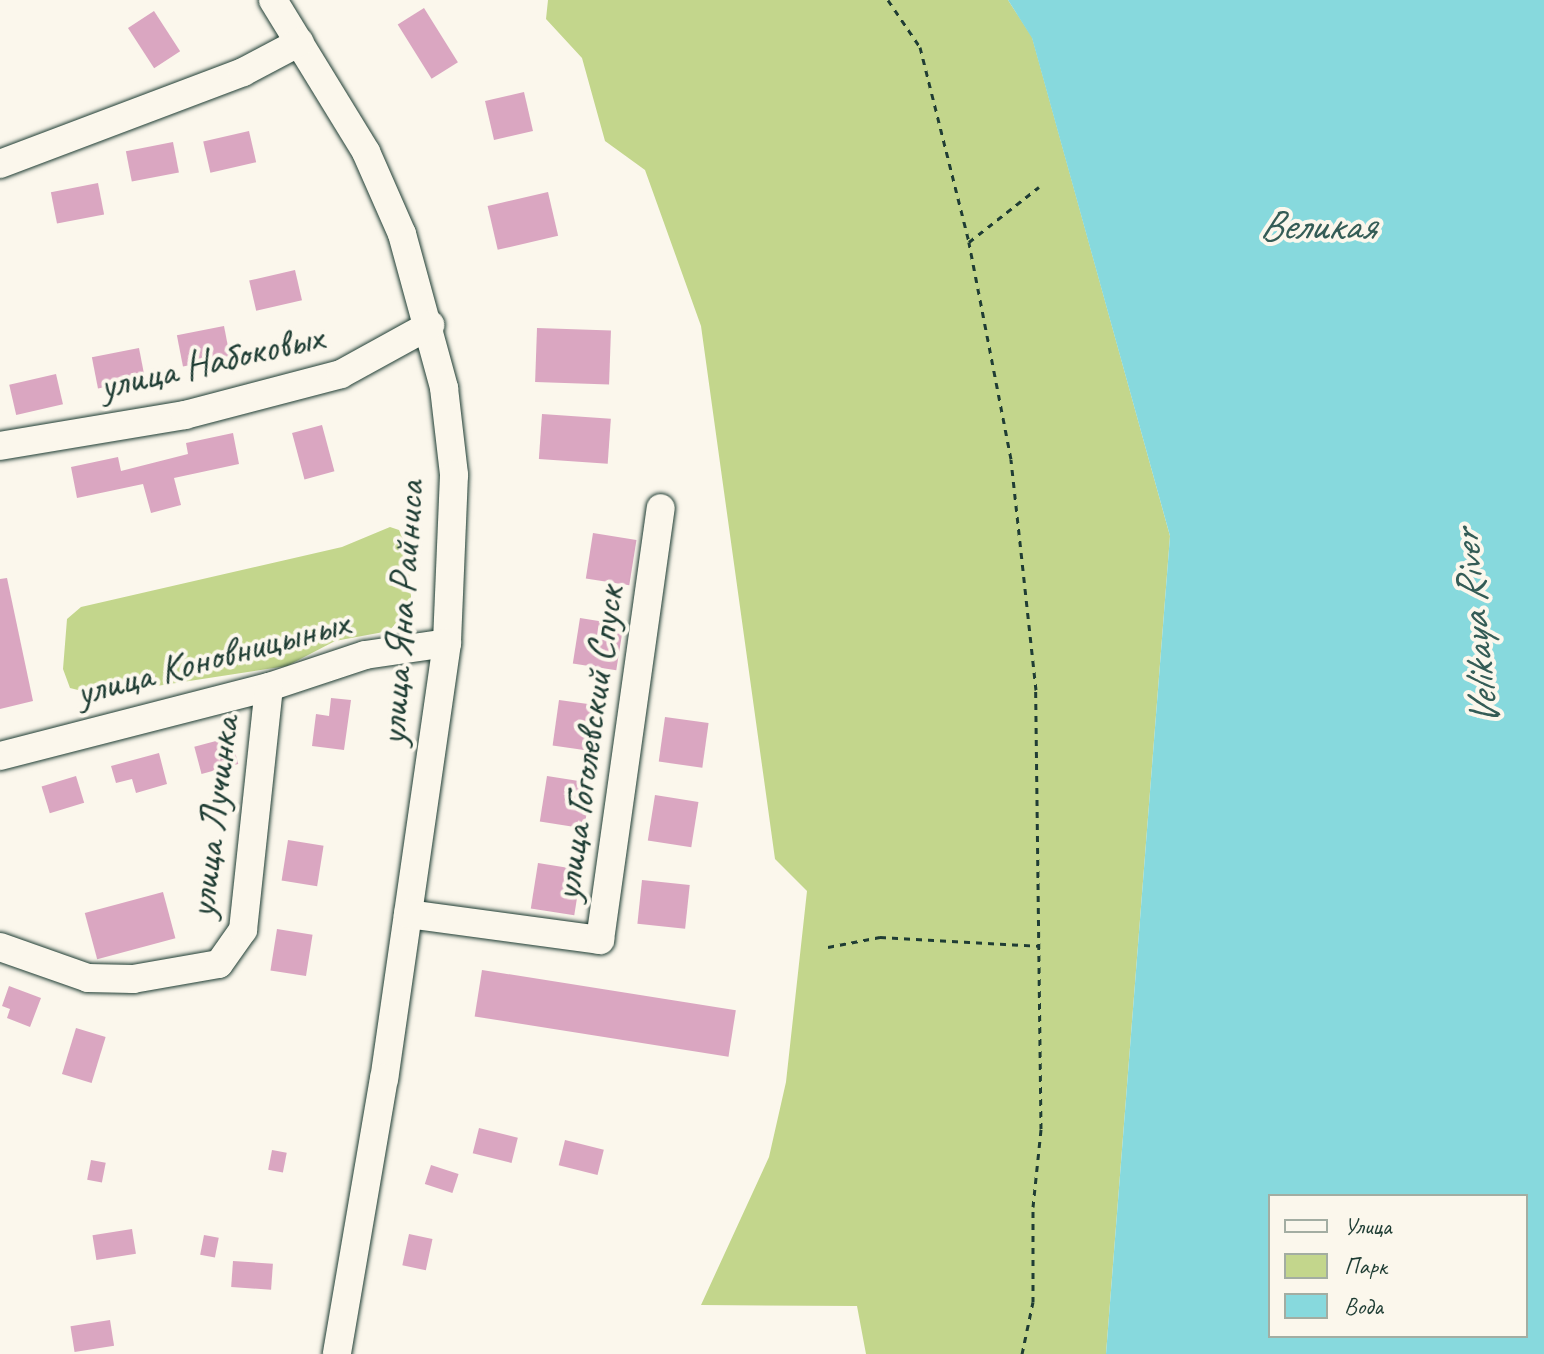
<!DOCTYPE html>
<meta charset="utf-8">
<style>
body{margin:0}
#map{position:relative;width:1544px;height:1354px;overflow:hidden;background:#fbf7ec;font-family:Caveat,sans-serif}
div>[style]{position:absolute}
.green>*{inset:0;background:#c3d68c}
.water>*{inset:0;background:#87d9dd}
.building>*{inset:0;background:#daa6c1;transform-origin:0 0}
.path>*{height:3px;margin-top:-1.5px;transform-origin:0;background:repeating-linear-gradient(90deg,#1f3d34 0 6px,transparent 0 12px)}
.roads{filter:drop-shadow(0 0 2px #1f3d34) drop-shadow(0 0 2px #1f3d34)}
.minor>*{height:28px;margin:-14px;padding:0 14px;transform-origin:14px;border-radius:14px;background:#fbf7ec}
span{translate:-50% -50%;white-space:nowrap;text-align:center;line-height:1.15;-webkit-text-stroke:8px #fbf7ec;paint-order:stroke}
.street-label{font-size:40px;color:#1f3d34}
.water-label{font-size:42px;color:#345c56;font-style:italic}
.legend{position:absolute;left:1268px;top:1194px;width:260px;height:144px;box-sizing:border-box;background:#fbf7ec;border:2px solid #a3ada2;margin:0;padding:10px 14px;list-style:none;font-size:24px;color:#1f3d34}
.legend li{display:flex;align-items:center;gap:16px;height:40px}
.legend b{width:40px;border:2px solid #a3ada2}
</style>
<div id="map">
<div class="green">
<i style="clip-path:polygon(548px 0,1008px 0,1032px 37px,1170px 536px,1106px 1354px,866px 1354px,857px 1306px,701px 1305px,769px 1157px,786px 1082px,807px 891px,775px 859px,701px 326px,645px 170px,605px 141px,582px 58px,546px 19px)"></i>
<i style="clip-path:polygon(390px 527px,399px 530px,407px 548px,411px 596px,411px 606px,389px 631px,335px 641px,287px 666px,98px 695px,70px 688px,63px 669px,67px 619px,81px 607px,342px 547px)"></i>
</div>
<div class="water">
<i style="clip-path:polygon(evenodd,1008px 0,1544px 0,1544px 1354px,1106px 1354px,1170px 536px,1032px 38px,1008px 0,1270px 1196px,1526px 1196px,1526px 1336px,1270px 1336px,1270px 1196px)"></i>
</div>
<div class="building">
<i style="left:424px;top:8px;width:64px;height:31px;rotate:58deg"></i>
<i style="left:154px;top:11px;width:48px;height:31px;rotate:57deg"></i>
<i style="left:524px;top:92px;width:40px;height:40px;rotate:77deg"></i>
<i style="left:249px;top:131px;width:32px;height:47px;rotate:77deg"></i>
<i style="left:173px;top:142px;width:31px;height:48px;rotate:79deg"></i>
<i style="left:98px;top:183px;width:32px;height:48px;rotate:79deg"></i>
<i style="left:548px;top:192px;width:45px;height:62px;rotate:77deg"></i>
<i style="left:295px;top:270px;width:31px;height:47px;rotate:77deg"></i>
<i style="left:224px;top:326px;width:32px;height:48px;rotate:79deg"></i>
<i style="left:537px;top:328px;width:74px;height:54px;rotate:2deg"></i>
<i style="left:139px;top:348px;width:32px;height:48px;rotate:79deg"></i>
<i style="left:56px;top:374px;width:31px;height:48px;rotate:77deg"></i>
<i style="left:542px;top:414px;width:69px;height:45px;rotate:4deg"></i>
<i style="left:322px;top:425px;width:48px;height:31px;rotate:75deg"></i>
<i style="clip-path:polygon(233px 433px,239px 464px,174px 478px,181px 505px,151px 513px,143px 484px,77px 498px,71px 467px,118px 457px,121px 471px,188px 454px,186px 443px)"></i>
<i style="left:593px;top:533px;width:44px;height:46px;rotate:9deg"></i>
<i style="clip-path:polygon(7px 578px,33px 701px,0 709px,0 579px)"></i>
<i style="left:580px;top:618px;width:44px;height:46px;rotate:9deg"></i>
<i style="clip-path:polygon(331px 698px,351px 700px,344px 750px,312px 746px,316px 714px,329px 716px)"></i>
<i style="left:559px;top:700px;width:44px;height:46px;rotate:8deg"></i>
<i style="left:665px;top:717px;width:44px;height:45px;rotate:8deg"></i>
<i style="left:231px;top:737px;width:28px;height:38px;rotate:75deg"></i>
<i style="clip-path:polygon(159px 753px,167px 784px,136px 793px,132px 779px,116px 783px,111px 766px)"></i>
<i style="left:76px;top:776px;width:28px;height:36px;rotate:73deg"></i>
<i style="left:547px;top:776px;width:45px;height:46px;rotate:9deg"></i>
<i style="left:655px;top:795px;width:44px;height:46px;rotate:9deg"></i>
<i style="left:288px;top:840px;width:36px;height:41px;rotate:9deg"></i>
<i style="left:538px;top:863px;width:44px;height:46px;rotate:9deg"></i>
<i style="left:642px;top:880px;width:48px;height:44px;rotate:6deg"></i>
<i style="left:163px;top:892px;width:48px;height:81px;rotate:75deg"></i>
<i style="left:277px;top:929px;width:36px;height:42px;rotate:9deg"></i>
<i style="left:482px;top:970px;width:257px;height:47px;rotate:9deg"></i>
<i style="clip-path:polygon(9px 986px,41px 998px,30px 1027px,7px 1018px,10px 1009px,2px 1006px)"></i>
<i style="left:76px;top:1028px;width:31px;height:48px;rotate:17deg"></i>
<i style="left:479px;top:1128px;width:40px;height:26px;rotate:14deg"></i>
<i style="left:565px;top:1140px;width:40px;height:26px;rotate:14deg"></i>
<i style="left:272px;top:1150px;width:15px;height:20px;rotate:11deg"></i>
<i style="left:91px;top:1160px;width:15px;height:20px;rotate:11deg"></i>
<i style="left:431px;top:1165px;width:29px;height:20px;rotate:18deg"></i>
<i style="left:132px;top:1229px;width:25px;height:40px;rotate:81deg"></i>
<i style="left:409px;top:1234px;width:24px;height:32px;rotate:12deg"></i>
<i style="left:204px;top:1235px;width:15px;height:20px;rotate:11deg"></i>
<i style="left:233px;top:1261px;width:40px;height:26px;rotate:4deg"></i>
<i style="left:110px;top:1320px;width:26px;height:40px;rotate:81deg"></i>
</div>
<div class="path">
<i style="left:888px;top:0;width:57px;rotate:55.8deg"></i>
<i style="left:920px;top:47px;width:201px;rotate:75.9deg"></i>
<i style="left:828px;top:947px;width:53px;rotate:-10.9deg"></i>
<i style="left:880px;top:937px;width:159px;rotate:3.2deg"></i>
<i style="left:1022px;top:1354px;width:53px;rotate:-78.1deg"></i>
<i style="left:1033px;top:1302px;width:95px;rotate:-90deg"></i>
<i style="left:1033px;top:1207px;width:78px;rotate:-84.1deg"></i>
<i style="left:1041px;top:1129px;width:439px;rotate:-90.7deg"></i>
<i style="left:1036px;top:690px;width:232px;rotate:-96.2deg"></i>
<i style="left:1011px;top:459px;width:221px;rotate:-101deg"></i>
<i style="left:969px;top:242px;width:89px;rotate:-38.2deg"></i>
</div>
<div class="roads">
<div class="minor">
<i style="left:273px;top:0;width:178px;rotate:58.5deg"></i>
<i style="left:366px;top:152px;width:90px;rotate:66.3deg"></i>
<i style="left:402px;top:234px;width:160px;rotate:74.7deg"></i>
<i style="left:444px;top:388px;width:88px;rotate:83.4deg"></i>
<i style="left:454px;top:475px;width:168px;rotate:92.4deg"></i>
<i style="left:447px;top:643px;width:440px;rotate:98.2deg"></i>
<i style="left:384px;top:1078px;width:280px;rotate:99.7deg"></i>
<i style="left:0;top:164px;width:260px;rotate:-20.7deg"></i>
<i style="left:243px;top:72px;width:64px;rotate:-27.8deg"></i>
<i style="left:0;top:446px;width:188px;rotate:-9.5deg"></i>
<i style="left:185px;top:415px;width:161px;rotate:-14.7deg"></i>
<i style="left:341px;top:374px;width:102px;rotate:-28.8deg"></i>
<i style="left:0;top:756px;width:278px;rotate:-14.4deg"></i>
<i style="left:269px;top:687px;width:101px;rotate:-18.4deg"></i>
<i style="left:365px;top:655px;width:83px;rotate:-8.3deg"></i>
<i style="left:408px;top:914px;width:194px;rotate:7.7deg"></i>
<i style="left:600px;top:940px;width:436px;rotate:-82deg"></i>
<i style="left:0;top:947px;width:93px;rotate:19.4deg"></i>
<i style="left:88px;top:978px;width:45px;rotate:1.3deg"></i>
<i style="left:133px;top:979px;width:87px;rotate:-9.9deg"></i>
<i style="left:219px;top:964px;width:42px;rotate:-54.8deg"></i>
<i style="left:243px;top:930px;width:244px;rotate:-83.9deg"></i>
</div>
</div>
<div class="street-label">
<span style="left:211px;top:361px;rotate:-13deg">улица Набоковых</span>
<span style="left:401px;top:613px;rotate:-86deg">улица Яна Райниса</span>
<span style="left:212px;top:657px;rotate:-15deg">улица Коновницыных</span>
<span style="left:588px;top:743px;rotate:-82deg">улица Гоголевский Спуск</span>
<span style="left:213px;top:817px;rotate:-83deg">улица Лучинка</span>
</div>
<div class="water-label">
<span style="left:1317px;top:226px">Великая</span>
<span style="left:1476px;top:629px;rotate:-96deg">Velikaya River</span>
</div>
<ul class="legend">
<li><b style="height:10px;background:#fbf7ec"></b>Улица</li>
<li><b style="height:22px;background:#c3d68c"></b>Парк</li>
<li><b style="height:22px;background:#87d9dd"></b>Вода</li>
</ul>
</div>
